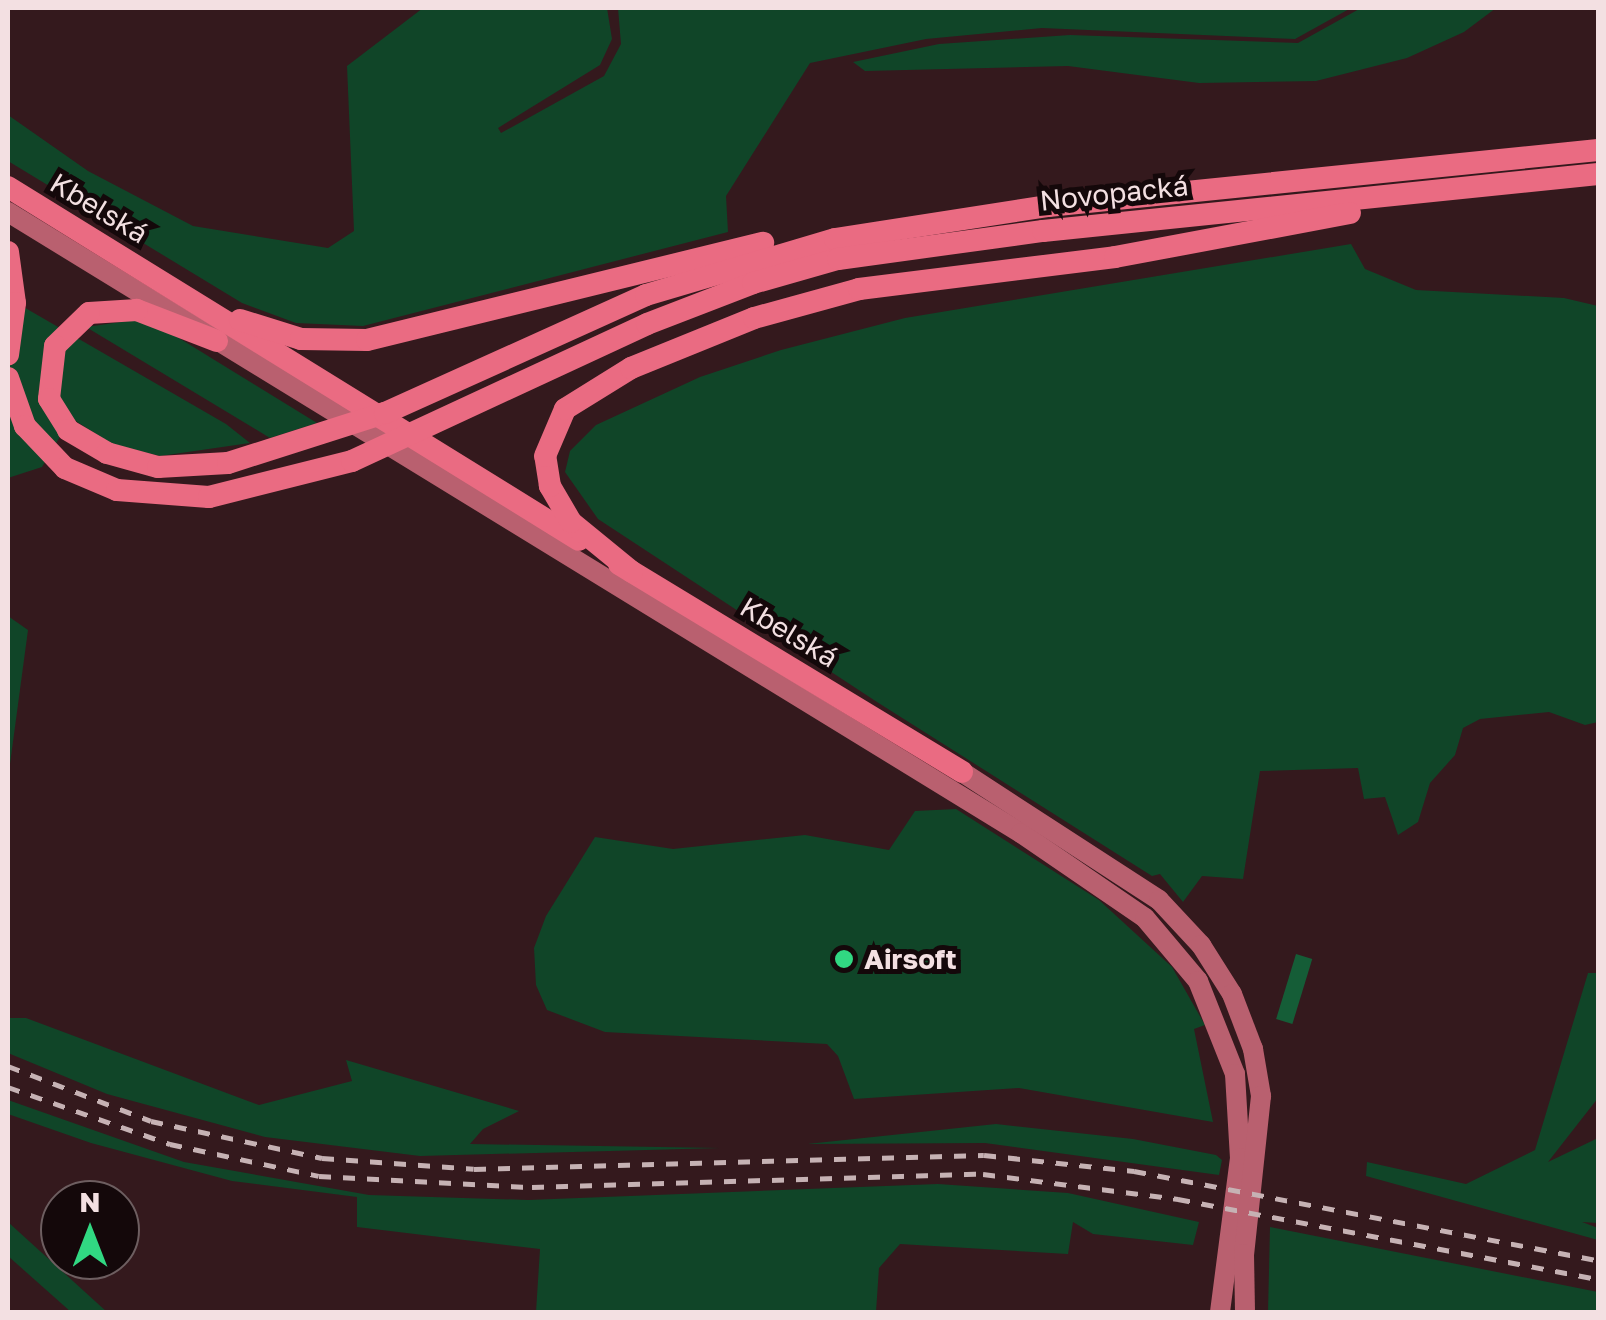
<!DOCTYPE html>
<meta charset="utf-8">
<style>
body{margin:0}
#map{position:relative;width:1606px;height:1320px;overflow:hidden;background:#34191d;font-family:"Golos Text",sans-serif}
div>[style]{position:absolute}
.green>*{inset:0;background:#104528}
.water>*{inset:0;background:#155d37;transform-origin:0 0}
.primary>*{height:20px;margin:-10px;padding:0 10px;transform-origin:10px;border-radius:10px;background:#b9606f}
.highway>*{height:22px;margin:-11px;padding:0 11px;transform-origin:11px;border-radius:11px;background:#ea6b82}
.rail>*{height:5px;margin-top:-2.5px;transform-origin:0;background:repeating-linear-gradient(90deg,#c6b2b4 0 12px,transparent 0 24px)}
.dots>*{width:28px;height:28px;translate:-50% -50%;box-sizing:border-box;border:5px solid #14080a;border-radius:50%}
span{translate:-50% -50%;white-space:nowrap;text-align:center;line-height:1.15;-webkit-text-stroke:10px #14080a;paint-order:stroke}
.street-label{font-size:28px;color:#f3e0e2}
.poi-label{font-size:28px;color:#f3e0e2;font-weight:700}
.left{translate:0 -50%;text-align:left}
.frame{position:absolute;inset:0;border:10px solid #f3e0e2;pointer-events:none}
.north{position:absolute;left:40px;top:1180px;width:100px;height:100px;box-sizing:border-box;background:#14080a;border:2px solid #6d5e60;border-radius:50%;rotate:0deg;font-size:28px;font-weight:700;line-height:40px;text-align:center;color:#f3e0e2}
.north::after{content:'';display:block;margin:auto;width:35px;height:45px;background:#31d882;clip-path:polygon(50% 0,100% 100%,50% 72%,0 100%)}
</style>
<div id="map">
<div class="green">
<i style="clip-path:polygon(423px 8px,607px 8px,612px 39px,600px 65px,498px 128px,501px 133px,604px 76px,621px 44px,618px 8px,1351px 8px,1295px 39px,1042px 28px,926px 39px,810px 63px,726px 196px,728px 232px,363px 326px,296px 323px,242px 303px,8px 161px,8px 115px,88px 171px,193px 226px,328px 248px,354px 231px,347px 66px)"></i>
<i style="clip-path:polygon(1361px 8px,1496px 8px,1464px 32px,1407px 58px,1316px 81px,1199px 83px,1068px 66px,865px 71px,853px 62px,939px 44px,1070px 35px,1298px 43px)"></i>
<i style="clip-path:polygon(1351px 244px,1365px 269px,1416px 290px,1564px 298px,1598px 306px,1598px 722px,1585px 725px,1549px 712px,1480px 719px,1463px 728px,1455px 755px,1430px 783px,1418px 822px,1398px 835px,1385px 797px,1364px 799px,1358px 768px,1260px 771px,1243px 879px,1202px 876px,1183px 902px,1160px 874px,1152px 876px,877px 702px,598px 519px,565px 472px,570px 451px,596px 425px,700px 377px,781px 350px,905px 318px)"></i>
<i style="clip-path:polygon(8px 298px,226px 424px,250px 443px,160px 456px,112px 444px,71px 418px,42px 467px,8px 478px)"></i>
<i style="clip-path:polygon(135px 320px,161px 327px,317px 423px,270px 438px,86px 327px)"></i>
<i style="clip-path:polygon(8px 616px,28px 630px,8px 779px)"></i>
<i style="clip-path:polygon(956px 809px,1099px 900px,1172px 967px,1205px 1025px,1194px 1029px,1213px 1122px,1019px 1088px,854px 1099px,838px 1056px,827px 1044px,605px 1032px,547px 1010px,536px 985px,534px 948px,546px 916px,595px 837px,673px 849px,805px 835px,889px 850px,915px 811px)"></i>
<i style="clip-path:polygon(1588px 973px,1598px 973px,1598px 1098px,1548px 1162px,1598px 1138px,1598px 1223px,1582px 1222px,1598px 1228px,1598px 1240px,1366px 1176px,1367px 1162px,1466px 1184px,1535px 1150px)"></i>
<i style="clip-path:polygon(8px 1018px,26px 1018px,259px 1105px,352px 1081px,346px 1060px,519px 1111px,483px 1129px,470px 1144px,720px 1148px,420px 1156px,265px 1137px,107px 1094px,8px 1053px)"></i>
<i style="clip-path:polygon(8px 1100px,184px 1162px,369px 1195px,528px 1200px,938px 1184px,1068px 1193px,1199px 1222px,1193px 1245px,1093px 1234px,1073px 1222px,1068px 1254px,900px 1244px,879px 1268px,876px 1312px,536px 1312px,540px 1249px,357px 1227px,357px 1197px,232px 1181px,91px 1143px,8px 1114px)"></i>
<i style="clip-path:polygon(996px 1124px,1133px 1139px,1216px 1155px,1222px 1160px,1219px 1175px,985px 1143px,807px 1144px)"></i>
<i style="clip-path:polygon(8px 1222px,107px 1312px,71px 1312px,8px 1256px)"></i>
<i style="clip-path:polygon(1270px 1227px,1598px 1292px,1598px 1312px,1268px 1312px)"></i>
</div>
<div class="water">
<i style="left:1296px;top:954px;width:17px;height:68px;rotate:17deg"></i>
</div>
<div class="primary">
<i style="left:8px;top:212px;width:1188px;rotate:31.51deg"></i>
<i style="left:1021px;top:833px;width:150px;rotate:34.4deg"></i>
<i style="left:1145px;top:918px;width:82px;rotate:49.9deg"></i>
<i style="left:1198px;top:981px;width:100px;rotate:68.3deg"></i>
<i style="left:1235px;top:1074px;width:84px;rotate:86.6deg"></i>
<i style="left:1240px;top:1158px;width:155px;rotate:97.4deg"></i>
<i style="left:962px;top:772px;width:235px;rotate:33deg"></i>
<i style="left:1159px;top:900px;width:62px;rotate:47deg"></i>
<i style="left:1201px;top:945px;width:58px;rotate:57.7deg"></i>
<i style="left:1232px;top:994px;width:59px;rotate:69.1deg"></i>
<i style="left:1253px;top:1049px;width:48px;rotate:80.3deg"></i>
<i style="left:1261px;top:1096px;width:159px;rotate:96.1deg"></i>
<i style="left:1244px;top:1254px;width:58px;rotate:89deg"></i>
</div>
<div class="highway">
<i style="left:8px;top:187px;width:671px;rotate:31.72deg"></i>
<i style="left:8px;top:252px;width:51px;rotate:82.2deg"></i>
<i style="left:15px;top:303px;width:52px;rotate:97.7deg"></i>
<i style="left:240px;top:320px;width:64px;rotate:17.3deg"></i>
<i style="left:301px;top:339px;width:66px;rotate:0.9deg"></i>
<i style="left:367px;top:340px;width:408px;rotate:-13.8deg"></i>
<i style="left:217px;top:341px;width:86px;rotate:-158.8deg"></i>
<i style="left:137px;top:310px;width:48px;rotate:176.4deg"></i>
<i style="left:89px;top:313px;width:47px;rotate:135.9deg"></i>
<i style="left:55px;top:346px;width:53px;rotate:96.5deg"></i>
<i style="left:49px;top:399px;width:36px;rotate:58deg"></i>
<i style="left:68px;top:430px;width:45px;rotate:30.5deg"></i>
<i style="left:107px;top:453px;width:53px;rotate:15.4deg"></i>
<i style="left:158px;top:467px;width:70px;rotate:-3.3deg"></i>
<i style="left:228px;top:463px;width:165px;rotate:-17.7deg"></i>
<i style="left:385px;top:413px;width:286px;rotate:-24.3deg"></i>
<i style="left:646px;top:295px;width:197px;rotate:-16.5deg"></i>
<i style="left:835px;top:239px;width:216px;rotate:-8.8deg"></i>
<i style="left:1048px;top:206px;width:553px;rotate:-5.81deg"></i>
<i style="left:8px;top:378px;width:51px;rotate:70.5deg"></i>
<i style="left:25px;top:426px;width:58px;rotate:46.4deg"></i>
<i style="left:65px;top:468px;width:56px;rotate:22.9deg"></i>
<i style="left:117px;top:490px;width:92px;rotate:4.4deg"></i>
<i style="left:209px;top:497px;width:147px;rotate:-14.1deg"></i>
<i style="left:352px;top:461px;width:325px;rotate:-24.9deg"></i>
<i style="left:647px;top:324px;width:114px;rotate:-21.1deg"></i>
<i style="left:753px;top:283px;width:88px;rotate:-15.8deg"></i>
<i style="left:838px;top:259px;width:207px;rotate:-7.8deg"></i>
<i style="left:1043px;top:231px;width:558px;rotate:-5.86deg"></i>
<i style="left:619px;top:564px;width:401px;rotate:31.2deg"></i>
<i style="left:632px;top:572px;width:79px;rotate:-140.7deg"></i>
<i style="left:571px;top:522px;width:42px;rotate:-120.3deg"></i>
<i style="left:550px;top:486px;width:30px;rotate:-99deg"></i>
<i style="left:545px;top:456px;width:51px;rotate:-66.9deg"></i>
<i style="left:565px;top:409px;width:78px;rotate:-31.8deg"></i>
<i style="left:631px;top:368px;width:133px;rotate:-22.1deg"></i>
<i style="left:754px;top:318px;width:109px;rotate:-15.4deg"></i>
<i style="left:859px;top:289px;width:258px;rotate:-7.1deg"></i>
<i style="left:1115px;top:257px;width:239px;rotate:-10.6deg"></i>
</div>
<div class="rail">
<i style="left:8px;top:1066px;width:153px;rotate:21deg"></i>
<i style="left:151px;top:1121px;width:175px;rotate:12.2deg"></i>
<i style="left:322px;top:1158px;width:152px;rotate:4.1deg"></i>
<i style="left:474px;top:1169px;width:510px;rotate:-1.57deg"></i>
<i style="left:984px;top:1155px;width:151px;rotate:6.1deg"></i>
<i style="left:1134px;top:1171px;width:472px;rotate:10.9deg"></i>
<i style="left:8px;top:1087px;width:172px;rotate:19.4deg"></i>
<i style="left:170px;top:1144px;width:152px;rotate:12.1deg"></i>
<i style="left:319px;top:1176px;width:213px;rotate:3deg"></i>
<i style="left:532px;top:1187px;width:451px;rotate:-1.7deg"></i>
<i style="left:983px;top:1174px;width:197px;rotate:7.3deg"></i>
<i style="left:1178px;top:1199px;width:428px;rotate:10.8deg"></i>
</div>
<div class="dots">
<i style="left:844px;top:959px;background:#31d882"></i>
</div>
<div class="street-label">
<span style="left:1114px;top:193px;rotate:-6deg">Novopacká</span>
<span style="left:99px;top:208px;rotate:31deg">Kbelská</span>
<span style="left:789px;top:632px;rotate:31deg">Kbelská</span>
</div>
<div class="poi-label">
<span class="left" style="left:864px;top:959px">Airsoft</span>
</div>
<div class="frame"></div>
<div class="north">N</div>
</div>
